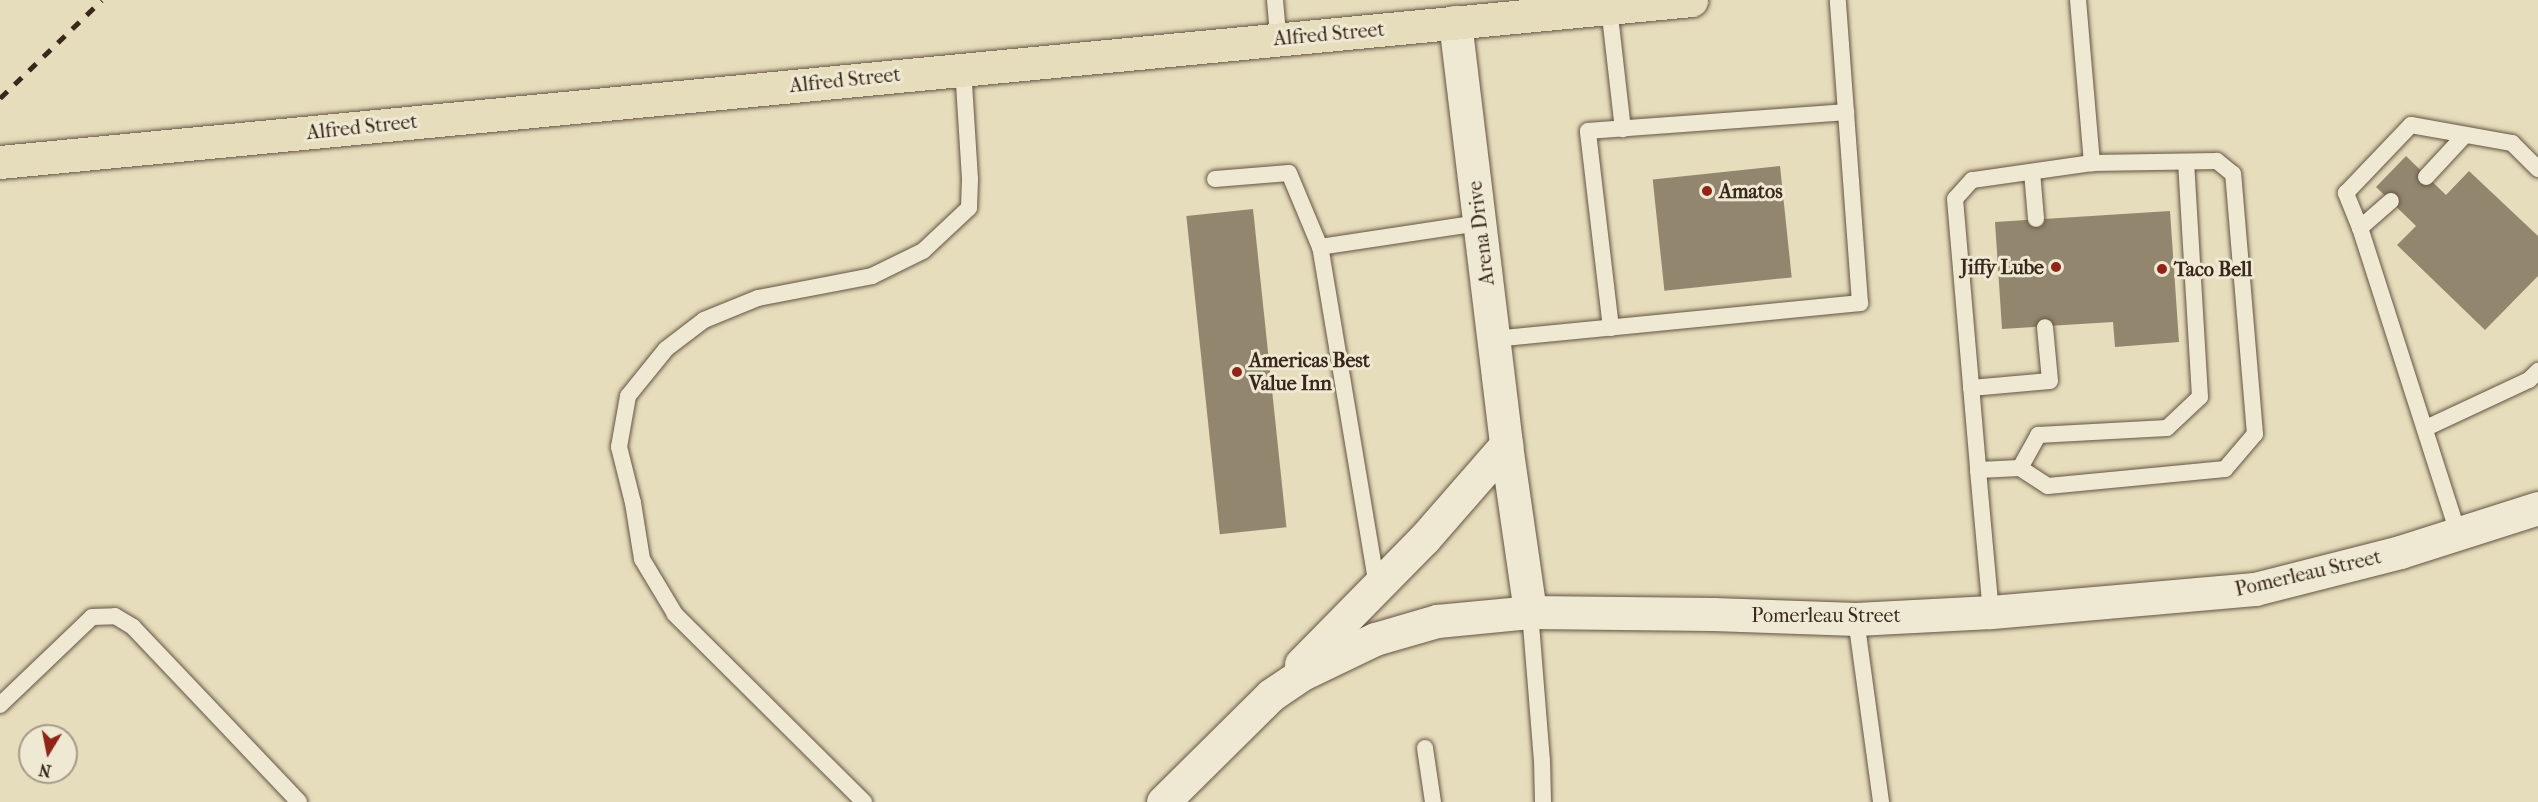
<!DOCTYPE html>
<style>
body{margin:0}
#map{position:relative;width:2538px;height:802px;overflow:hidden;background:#e6ddbc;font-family:"IM FELL French Canon",serif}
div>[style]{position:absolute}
.building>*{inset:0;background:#92866e;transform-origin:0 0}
.roads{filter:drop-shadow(0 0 2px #645442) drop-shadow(0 0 2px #645442)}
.service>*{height:16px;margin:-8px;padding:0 8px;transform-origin:8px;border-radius:8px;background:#efe9d3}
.minor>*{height:33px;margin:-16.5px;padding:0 16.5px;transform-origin:16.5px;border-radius:16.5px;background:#efe9d3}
.primary>*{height:33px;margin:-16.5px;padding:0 16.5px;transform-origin:16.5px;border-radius:16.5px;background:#e6ddbc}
.rail>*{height:4.5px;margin-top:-2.25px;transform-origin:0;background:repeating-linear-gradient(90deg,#38271a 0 10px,transparent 0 20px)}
.dots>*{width:16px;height:16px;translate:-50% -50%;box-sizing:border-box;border:3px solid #efe9d3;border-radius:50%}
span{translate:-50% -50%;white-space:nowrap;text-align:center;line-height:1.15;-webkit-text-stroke:6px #efe9d3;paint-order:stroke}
.street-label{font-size:20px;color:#38271a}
.poi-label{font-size:20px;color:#38271a;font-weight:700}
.left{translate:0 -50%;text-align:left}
.right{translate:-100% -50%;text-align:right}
.north{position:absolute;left:18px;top:724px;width:60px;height:60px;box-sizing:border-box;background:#efe9d3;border:2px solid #a69b89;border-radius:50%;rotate:190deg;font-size:16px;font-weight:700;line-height:24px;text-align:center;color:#38271a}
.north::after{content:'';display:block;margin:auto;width:21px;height:27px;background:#8f2418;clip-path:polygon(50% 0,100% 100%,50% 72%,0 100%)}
</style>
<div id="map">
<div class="building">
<i style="clip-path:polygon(2406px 156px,2446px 195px,2469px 171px,2538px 236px,2538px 276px,2485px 330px,2397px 245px,2416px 226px,2376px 187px)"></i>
<i style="left:1780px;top:166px;width:112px;height:128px;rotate:84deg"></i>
<i style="left:1253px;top:209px;width:320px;height:67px;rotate:84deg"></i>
<i style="clip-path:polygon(2170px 211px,2179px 342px,2115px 347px,2113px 322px,2002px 329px,1995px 222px)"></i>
</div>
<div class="roads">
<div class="service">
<i style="left:1275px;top:0;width:38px;rotate:85deg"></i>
<i style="left:2078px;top:0;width:164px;rotate:85.1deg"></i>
<i style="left:1609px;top:7px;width:123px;rotate:83.5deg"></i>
<i style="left:2032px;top:172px;width:47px;rotate:85.1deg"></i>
<i style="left:2426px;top:177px;width:57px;rotate:-47.1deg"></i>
<i style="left:1215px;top:179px;width:74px;rotate:-4.6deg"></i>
<i style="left:1289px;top:173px;width:80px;rotate:67.3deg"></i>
<i style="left:2360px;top:228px;width:41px;rotate:-41.1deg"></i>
<i style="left:1611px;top:328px;width:198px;rotate:-96.7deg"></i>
<i style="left:1588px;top:131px;width:259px;rotate:-4.2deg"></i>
<i style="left:1494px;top:339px;width:368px;rotate:-5.6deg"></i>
<i style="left:1860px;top:303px;width:304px;rotate:-94.2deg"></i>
<i style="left:1971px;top:388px;width:79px;rotate:-5.1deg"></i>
<i style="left:2050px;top:381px;width:54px;rotate:-95.3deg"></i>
<i style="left:2426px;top:428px;width:114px;rotate:-25deg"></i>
<i style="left:2529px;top:380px;width:13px;rotate:-45deg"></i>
<i style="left:2020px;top:468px;width:38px;rotate:-61deg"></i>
<i style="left:2038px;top:435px;width:129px;rotate:-3.1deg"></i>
<i style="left:2167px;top:428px;width:45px;rotate:-43.2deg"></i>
<i style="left:2200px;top:397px;width:235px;rotate:-93.4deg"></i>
<i style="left:1978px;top:470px;width:42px;rotate:-2.7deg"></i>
<i style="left:2020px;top:468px;width:33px;rotate:33deg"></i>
<i style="left:2048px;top:486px;width:178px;rotate:-5.5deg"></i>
<i style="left:2225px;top:469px;width:46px;rotate:-49.4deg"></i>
<i style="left:2255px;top:434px;width:261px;rotate:-94.8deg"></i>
<i style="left:2233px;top:174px;width:21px;rotate:-141deg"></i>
<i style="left:2217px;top:161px;width:125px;rotate:179.1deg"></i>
<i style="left:2092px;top:163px;width:121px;rotate:171.9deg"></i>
<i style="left:1972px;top:180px;width:25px;rotate:132deg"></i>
<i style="left:1955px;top:199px;width:272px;rotate:85.1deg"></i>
<i style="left:1978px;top:470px;width:143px;rotate:84.8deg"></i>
<i style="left:2458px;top:533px;width:320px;rotate:-107.8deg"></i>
<i style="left:2360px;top:228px;width:38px;rotate:-112deg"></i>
<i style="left:2346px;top:193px;width:94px;rotate:-46.3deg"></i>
<i style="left:2411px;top:125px;width:103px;rotate:10.1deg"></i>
<i style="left:2512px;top:143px;width:37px;rotate:45deg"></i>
<i style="left:1377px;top:586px;width:344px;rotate:-99.5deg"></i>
<i style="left:1320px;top:247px;width:161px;rotate:-8.6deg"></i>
<i style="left:1530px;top:612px;width:148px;rotate:85.4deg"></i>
<i style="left:1542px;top:760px;width:42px;rotate:88.6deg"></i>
<i style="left:1856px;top:619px;width:185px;rotate:82.2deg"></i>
<i style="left:0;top:705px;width:127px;rotate:-43.7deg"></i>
<i style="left:92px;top:617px;width:23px;rotate:-2deg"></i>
<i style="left:115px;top:616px;width:21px;rotate:31deg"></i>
<i style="left:133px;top:627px;width:241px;rotate:46.5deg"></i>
<i style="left:1425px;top:748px;width:55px;rotate:81.6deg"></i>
<i style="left:864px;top:802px;width:267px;rotate:-135.2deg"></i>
<i style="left:675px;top:614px;width:64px;rotate:-121deg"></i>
<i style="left:642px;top:559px;width:57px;rotate:-99.1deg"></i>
<i style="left:633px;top:503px;width:58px;rotate:-104deg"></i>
<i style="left:619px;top:447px;width:52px;rotate:-80deg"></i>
<i style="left:628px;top:396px;width:60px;rotate:-51deg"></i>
<i style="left:666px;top:349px;width:48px;rotate:-37.3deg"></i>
<i style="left:704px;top:320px;width:58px;rotate:-22.2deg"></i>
<i style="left:758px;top:298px;width:116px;rotate:-10.9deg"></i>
<i style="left:872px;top:276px;width:57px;rotate:-26.1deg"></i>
<i style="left:923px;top:251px;width:63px;rotate:-43.1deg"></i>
<i style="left:969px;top:208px;width:29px;rotate:-88deg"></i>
<i style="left:970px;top:179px;width:110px;rotate:-93.6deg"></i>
</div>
<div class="minor">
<i style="left:1455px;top:22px;width:426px;rotate:83.1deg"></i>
<i style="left:1506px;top:445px;width:169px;rotate:81.8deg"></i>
<i style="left:1301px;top:664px;width:175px;rotate:-45.5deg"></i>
<i style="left:1424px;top:539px;width:125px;rotate:-48.9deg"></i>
<i style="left:1163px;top:802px;width:152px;rotate:-44.7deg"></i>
<i style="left:1271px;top:695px;width:40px;rotate:-34deg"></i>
<i style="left:1304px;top:673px;width:79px;rotate:-25.6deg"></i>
<i style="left:1375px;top:639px;width:65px;rotate:-16.2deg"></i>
<i style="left:1437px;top:621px;width:93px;rotate:-5.5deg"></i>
<i style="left:1530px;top:612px;width:183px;rotate:0.6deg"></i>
<i style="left:1713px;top:614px;width:143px;rotate:2deg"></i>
<i style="left:1856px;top:619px;width:135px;rotate:-3deg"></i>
<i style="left:1991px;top:612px;width:265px;rotate:-5deg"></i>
<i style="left:2255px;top:589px;width:150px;rotate:-14.3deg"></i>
<i style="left:2400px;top:552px;width:145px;rotate:-17.7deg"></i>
</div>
<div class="primary">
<i style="left:0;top:162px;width:1699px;rotate:-5.47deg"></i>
</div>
</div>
<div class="rail">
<i style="left:0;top:98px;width:141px;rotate:-43.9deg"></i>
</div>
<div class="dots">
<i style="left:1707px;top:191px;background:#8f2418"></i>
<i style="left:2056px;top:267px;background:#8f2418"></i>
<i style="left:2162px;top:269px;background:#8f2418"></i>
<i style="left:1237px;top:372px;background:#8f2418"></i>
</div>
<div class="street-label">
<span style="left:1329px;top:34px;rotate:-5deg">Alfred Street</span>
<span style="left:845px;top:80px;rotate:-6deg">Alfred Street</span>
<span style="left:362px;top:127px;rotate:-6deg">Alfred Street</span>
<span style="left:1481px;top:233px;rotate:-97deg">Arena Drive</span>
<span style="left:2308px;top:573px;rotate:-13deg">Pomerleau Street</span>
<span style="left:1826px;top:615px">Pomerleau Street</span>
</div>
<div class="poi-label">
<span class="left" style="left:1719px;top:191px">Amatos</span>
<span class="right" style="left:2044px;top:267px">Jiffy Lube</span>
<span class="left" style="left:2174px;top:269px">Taco Bell</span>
<span class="left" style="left:1249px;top:372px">Americas Best<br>Value Inn</span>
</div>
<div class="north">N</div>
</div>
